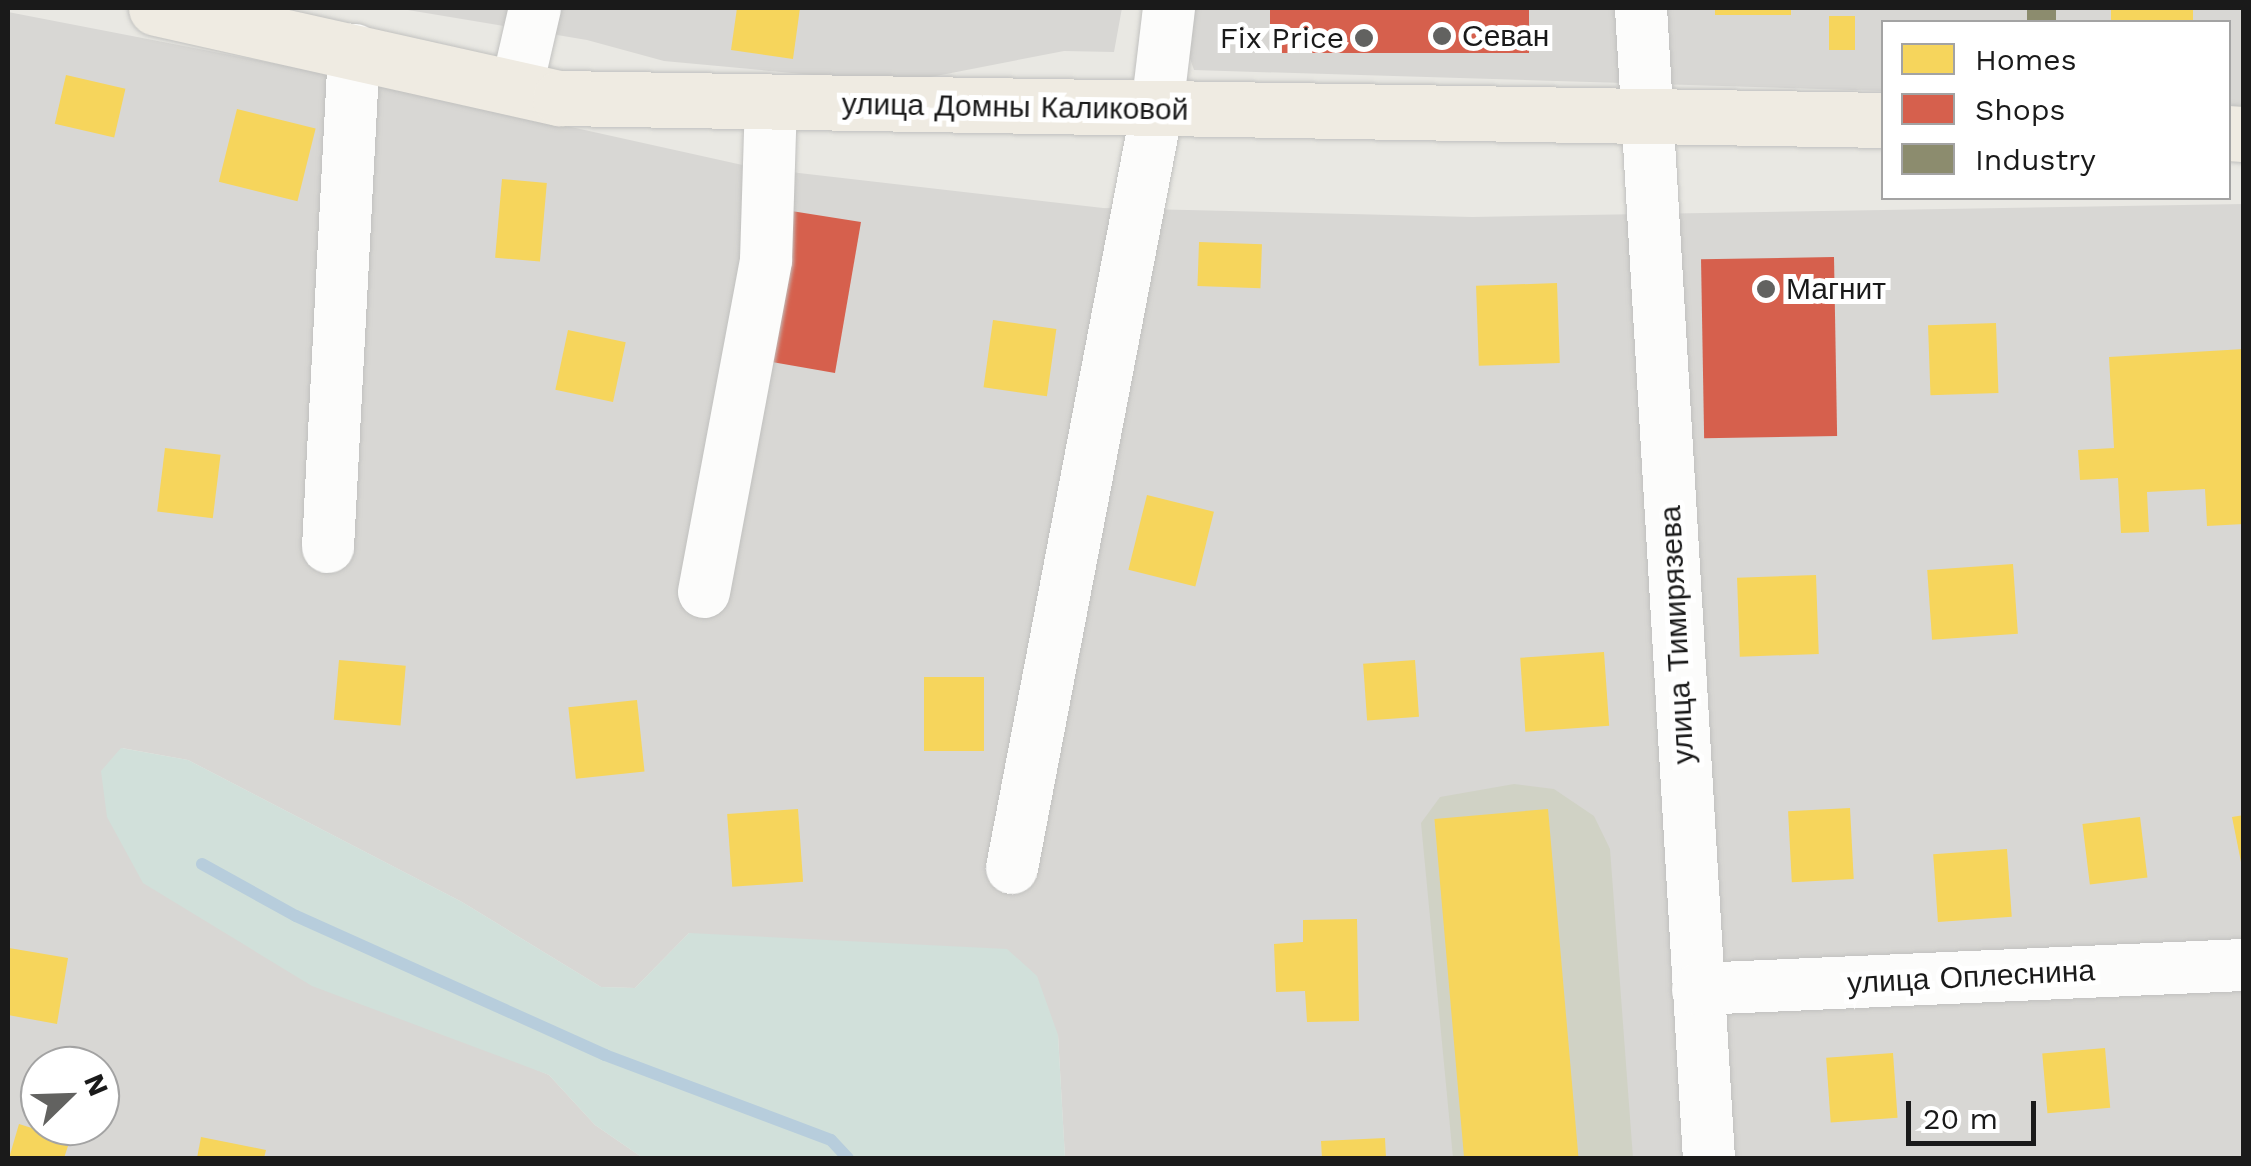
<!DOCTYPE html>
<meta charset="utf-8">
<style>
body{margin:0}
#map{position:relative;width:2251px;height:1166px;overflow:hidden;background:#e9e8e3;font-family:"Work Sans",sans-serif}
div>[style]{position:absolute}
.residential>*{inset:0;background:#d8d7d4}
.construction>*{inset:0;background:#d0d2c5}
.wetland>*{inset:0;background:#d1e0da}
.homes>*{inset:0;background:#f6d55c;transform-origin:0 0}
.shops>*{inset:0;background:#d6604d;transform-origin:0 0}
.industry>*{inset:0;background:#8c8c6e;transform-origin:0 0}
.stream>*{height:12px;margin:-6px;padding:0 6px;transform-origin:6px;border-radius:6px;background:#b7cddc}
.roads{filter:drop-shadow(0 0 2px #c1c1bf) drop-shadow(0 0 2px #c1c1bf)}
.minor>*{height:52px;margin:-26px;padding:0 26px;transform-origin:26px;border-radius:26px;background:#fcfcfb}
.major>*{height:55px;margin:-27.5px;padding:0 27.5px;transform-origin:27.5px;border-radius:27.5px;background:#efebe2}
.dots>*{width:28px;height:28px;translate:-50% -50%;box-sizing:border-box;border:5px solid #fff;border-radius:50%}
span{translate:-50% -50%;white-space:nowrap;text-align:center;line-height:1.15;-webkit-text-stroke:10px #fff;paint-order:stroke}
.poi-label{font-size:30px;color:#1a1a1a}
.left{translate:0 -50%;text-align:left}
.right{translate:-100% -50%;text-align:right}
.street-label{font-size:30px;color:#1a1a1a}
.frame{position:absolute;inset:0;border:10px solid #1a1a1a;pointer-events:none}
.legend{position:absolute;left:1881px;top:20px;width:350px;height:180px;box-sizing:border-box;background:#fff;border:2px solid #a3a3a3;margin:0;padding:12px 18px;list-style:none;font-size:30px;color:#1a1a1a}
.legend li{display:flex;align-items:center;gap:20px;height:50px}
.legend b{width:50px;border:2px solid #a3a3a3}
.north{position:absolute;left:20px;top:1046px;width:100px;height:100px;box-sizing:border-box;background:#fff;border:2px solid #a3a3a3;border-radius:50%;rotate:67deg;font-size:28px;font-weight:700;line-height:40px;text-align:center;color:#1a1a1a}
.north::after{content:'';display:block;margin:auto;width:35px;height:45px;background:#626260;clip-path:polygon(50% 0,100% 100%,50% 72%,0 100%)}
.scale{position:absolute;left:1906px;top:1101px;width:130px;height:45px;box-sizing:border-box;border:5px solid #1a1a1a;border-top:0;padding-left:12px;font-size:30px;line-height:35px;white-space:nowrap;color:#1a1a1a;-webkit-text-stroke:8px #fff;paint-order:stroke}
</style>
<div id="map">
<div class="residential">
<i style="clip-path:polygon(396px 8px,1122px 8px,1114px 52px,1064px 51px,900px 83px,664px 61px,587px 40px)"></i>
<i style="clip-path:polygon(1191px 8px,2243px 8px,2243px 107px,2229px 106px,2228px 22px,1884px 22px,1883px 91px,1194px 70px,1187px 50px)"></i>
<i style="clip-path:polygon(evenodd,8px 12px,355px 79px,756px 168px,1103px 208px,1472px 217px,2243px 204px,2243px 1158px,1065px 1158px,1058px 1035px,689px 933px,635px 988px,601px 987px,462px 902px,188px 760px,122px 748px,505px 1056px,549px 1075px,595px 1125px,643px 1158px,8px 1158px,8px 12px,40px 1066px,100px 1066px,100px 1126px,40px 1126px,40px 1066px)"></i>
</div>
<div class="construction">
<i style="clip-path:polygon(1514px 784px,1554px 789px,1594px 816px,1610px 849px,1633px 1158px,1453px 1158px,1421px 823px,1440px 797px)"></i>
</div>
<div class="wetland">
<i style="clip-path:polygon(121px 748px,188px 760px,462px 902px,601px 987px,635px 988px,689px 933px,1007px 949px,1037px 976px,1058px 1035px,1065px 1158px,643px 1158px,595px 1125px,549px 1075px,312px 986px,143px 883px,107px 817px,101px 771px)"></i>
</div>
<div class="homes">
<i style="clip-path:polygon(737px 8px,800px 8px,793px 59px,731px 50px)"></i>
<i style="left:1715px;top:8px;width:76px;height:7px"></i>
<i style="left:2111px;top:8px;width:82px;height:14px"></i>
<i style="left:1829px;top:16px;width:26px;height:34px"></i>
<i style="left:66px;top:75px;width:61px;height:50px;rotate:13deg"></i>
<i style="left:237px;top:109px;width:81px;height:75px;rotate:14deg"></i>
<i style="left:502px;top:179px;width:45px;height:79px;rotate:5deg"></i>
<i style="left:1199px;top:242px;width:63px;height:44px;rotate:2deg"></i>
<i style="left:1557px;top:283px;width:80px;height:81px;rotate:88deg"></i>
<i style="left:993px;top:320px;width:64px;height:68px;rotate:8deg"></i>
<i style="left:1996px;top:323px;width:70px;height:68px;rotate:88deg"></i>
<i style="left:568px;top:330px;width:59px;height:61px;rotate:12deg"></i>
<i style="clip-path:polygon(2244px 349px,2244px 524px,2207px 526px,2205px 489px,2147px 492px,2149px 532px,2121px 533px,2118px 478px,2080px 480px,2078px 450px,2114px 448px,2109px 357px)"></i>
<i style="left:165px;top:448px;width:56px;height:64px;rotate:7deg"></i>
<i style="left:1147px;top:495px;width:69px;height:77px;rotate:14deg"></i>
<i style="left:2013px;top:564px;width:70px;height:86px;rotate:86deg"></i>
<i style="left:1816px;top:575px;width:79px;height:79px;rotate:88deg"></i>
<i style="left:1604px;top:652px;width:74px;height:84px;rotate:86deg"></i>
<i style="left:339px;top:660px;width:67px;height:60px;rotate:5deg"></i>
<i style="left:1415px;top:660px;width:57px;height:52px;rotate:86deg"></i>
<i style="left:924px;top:677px;width:60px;height:74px"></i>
<i style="left:637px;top:700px;width:72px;height:69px;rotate:84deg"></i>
<i style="left:1850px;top:808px;width:71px;height:62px;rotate:87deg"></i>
<i style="left:798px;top:809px;width:73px;height:71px;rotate:86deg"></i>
<i style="left:1548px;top:809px;width:350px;height:114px;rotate:85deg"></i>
<i style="clip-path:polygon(2244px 815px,2244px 867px,2242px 867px,2232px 817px)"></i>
<i style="left:2140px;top:817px;width:61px;height:58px;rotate:83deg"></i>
<i style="left:2007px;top:849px;width:68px;height:74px;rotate:86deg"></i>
<i style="clip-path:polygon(1357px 919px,1359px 1021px,1307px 1022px,1305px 991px,1276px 992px,1274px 944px,1303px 942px,1303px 920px)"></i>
<i style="clip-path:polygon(9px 948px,68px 958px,57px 1024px,8px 1015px)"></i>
<i style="left:2105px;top:1048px;width:60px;height:63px;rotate:85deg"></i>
<i style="left:1893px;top:1053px;width:65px;height:67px;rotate:86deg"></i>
<i style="clip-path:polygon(19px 1124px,70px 1140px,64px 1158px,9px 1158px)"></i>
<i style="clip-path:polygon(201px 1137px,266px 1150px,264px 1158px,197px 1158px)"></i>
<i style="clip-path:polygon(1385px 1138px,1386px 1158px,1322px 1158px,1321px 1141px)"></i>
</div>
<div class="shops">
<i style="left:1270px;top:8px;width:259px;height:45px"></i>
<i style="clip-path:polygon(785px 210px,861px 222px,835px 373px,772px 362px)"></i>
<i style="left:1834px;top:257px;width:179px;height:133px;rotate:89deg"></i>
</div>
<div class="industry">
<i style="left:2027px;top:8px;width:29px;height:14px"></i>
</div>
<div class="stream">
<i style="left:202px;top:864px;width:107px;rotate:29deg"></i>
<i style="left:296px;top:916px;width:339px;rotate:24.2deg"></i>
<i style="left:605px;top:1055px;width:241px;rotate:20.6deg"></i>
<i style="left:831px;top:1140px;width:25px;rotate:47deg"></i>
</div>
<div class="roads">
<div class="minor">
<i style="left:1641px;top:8px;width:1152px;rotate:86.62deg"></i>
<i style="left:517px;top:86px;width:80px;rotate:-77deg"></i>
<i style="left:328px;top:547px;width:498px;rotate:-87deg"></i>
<i style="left:704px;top:592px;width:338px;rotate:-79.4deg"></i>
<i style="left:766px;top:260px;width:156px;rotate:-88.2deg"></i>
<i style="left:1012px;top:868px;width:773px;rotate:-79.18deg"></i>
<i style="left:1157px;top:109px;width:102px;rotate:-83.2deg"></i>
<i style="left:1698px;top:989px;width:547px;rotate:-2.52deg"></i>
</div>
<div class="major">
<i style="left:156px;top:8px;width:414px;rotate:12.6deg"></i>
<i style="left:560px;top:98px;width:1324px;rotate:0.95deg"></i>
<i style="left:2228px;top:133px;width:16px;rotate:4deg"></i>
</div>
</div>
<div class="dots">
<i style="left:1442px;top:36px;background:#626260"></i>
<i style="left:1364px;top:38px;background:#626260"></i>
<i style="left:1766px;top:289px;background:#626260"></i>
</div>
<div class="poi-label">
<span class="left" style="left:1462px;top:36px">Севан</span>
<span class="right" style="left:1344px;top:38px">Fix Price</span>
<span class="left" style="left:1786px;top:289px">Магнит</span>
</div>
<div class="street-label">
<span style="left:1015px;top:107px;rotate:1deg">улица Домны Каликовой</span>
<span style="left:1677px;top:635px;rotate:-93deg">улица Тимирязева</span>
<span style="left:1971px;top:977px;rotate:-3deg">улица Оплеснина</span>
</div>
<div class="frame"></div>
<ul class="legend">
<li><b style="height:28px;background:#f6d55c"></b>Homes</li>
<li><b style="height:28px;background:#d6604d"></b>Shops</li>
<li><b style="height:28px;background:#8c8c6e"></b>Industry</li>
</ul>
<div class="north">N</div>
<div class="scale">20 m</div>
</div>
